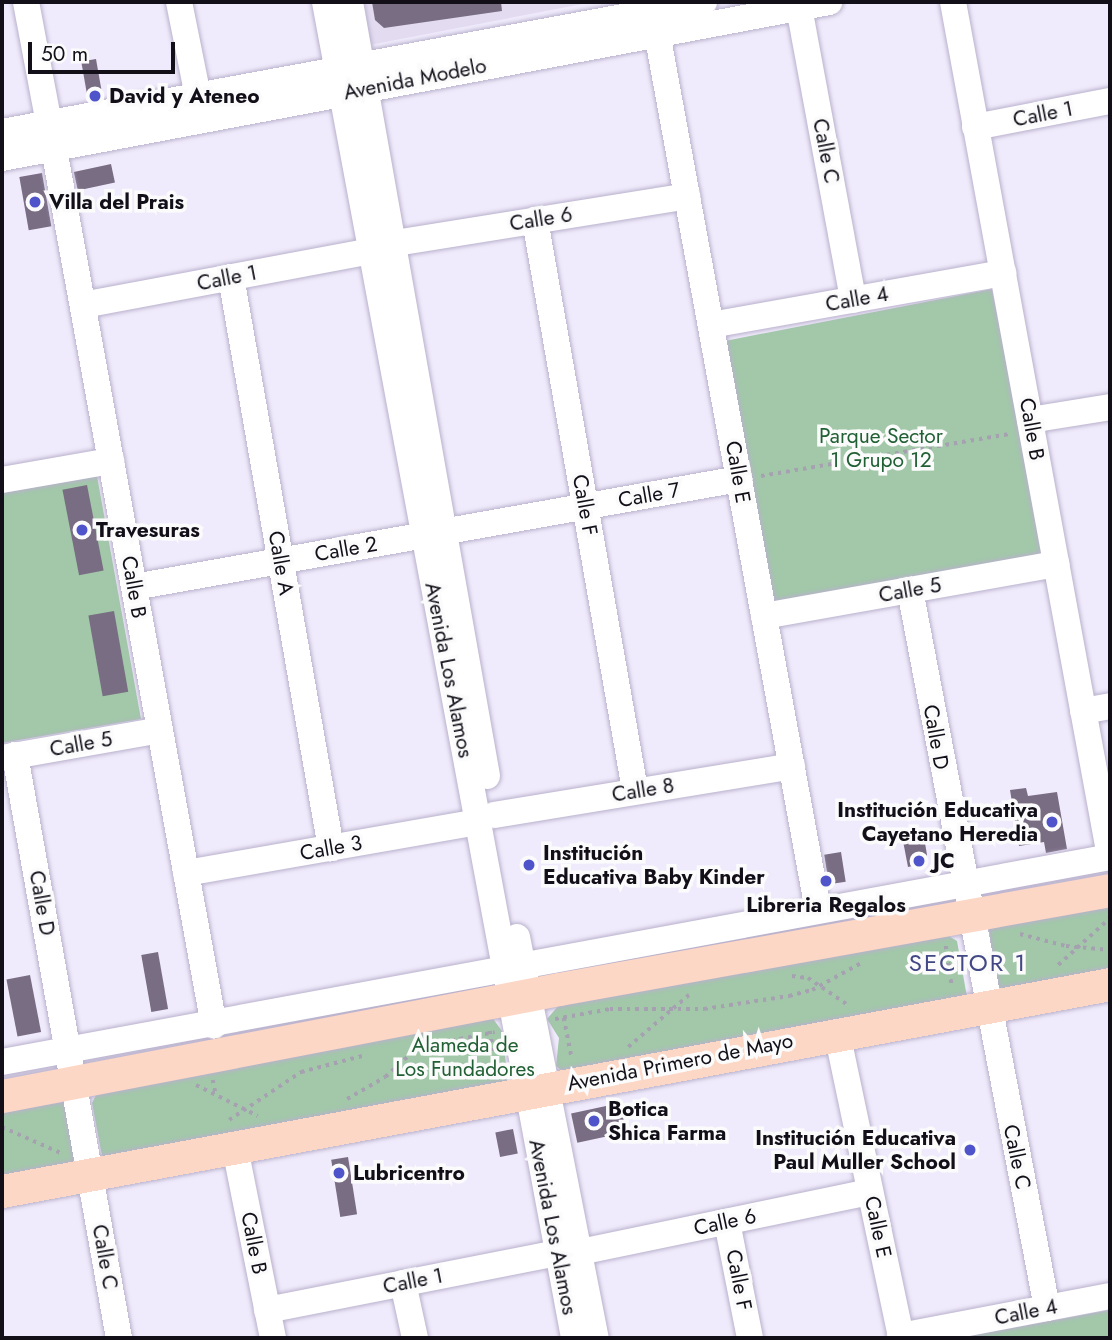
<!DOCTYPE html>
<meta charset="utf-8">
<style>
body{margin:0}
#map{position:relative;width:1112px;height:1340px;overflow:hidden;background:#f0ebfc;font-family:Jost,sans-serif}
div>[style]{position:absolute}
.education>*{inset:0;background:#e3dcf1}
.green>*{inset:0;background:#a2c8a9;transform-origin:0 0}
.building>*{inset:0;background:#796d84;transform-origin:0 0}
.path>*{height:3.5px;margin-top:-1.75px;transform-origin:0;background:repeating-linear-gradient(90deg,#a5a1b0 0 3.5px,transparent 0 8.5px)}
.roads{filter:drop-shadow(0 0 2px #b9b1cc) drop-shadow(0 0 2px #b9b1cc)}
.minor>*{height:26px;margin:-13px;padding:0 13px;transform-origin:13px;border-radius:13px;background:#fff}
.major>*{height:33px;margin:-16.5px;padding:0 16.5px;transform-origin:16.5px;border-radius:16.5px;background:#fcd7c5}
.dots>*{width:19px;height:19px;translate:-50% -50%;box-sizing:border-box;border:4px solid #fbfbfb;border-radius:50%}
span{translate:-50% -50%;white-space:nowrap;text-align:center;line-height:1.15;-webkit-text-stroke:7px #fbfbfb;paint-order:stroke}
.street-label{font-size:21px;color:#120f19}
.poi-label{font-size:21px;color:#120f19;font-weight:700}
.left{translate:0 -50%;text-align:left}
.right{translate:-100% -50%;text-align:right}
.park-label{font-size:21px;color:#216034}
.quarter-label{font-size:24px;color:#424885;letter-spacing:2px}
.frame{position:absolute;inset:0;border:4px solid #120f19;pointer-events:none}
.scale{position:absolute;left:28px;top:42px;width:147px;height:32px;box-sizing:border-box;border:4px solid #120f19;border-top:0;padding-left:9px;font-size:21px;line-height:24px;white-space:nowrap;color:#120f19;-webkit-text-stroke:5px #fbfbfb;paint-order:stroke}
</style>
<div id="map">
<div class="education">
<i style="clip-path:polygon(365px 2px,593px 2px,369px 45px)"></i>
</div>
<div class="green">
<i style="left:992px;top:289px;width:271px;height:276px;rotate:79deg"></i>
<i style="clip-path:polygon(97px 476px,141px 719px,2px 743px,2px 493px)"></i>
<i style="clip-path:polygon(1110px 904px,1110px 977px,996px 990px,989px 929px)"></i>
<i style="clip-path:polygon(947px 935px,957px 941px,967px 997px,562px 1071px,556px 1066px,559px 1038px,547px 1019px,559px 1005px)"></i>
<i style="clip-path:polygon(491px 1016px,502px 1031px,508px 1081px,103px 1157px,101px 1151px,92px 1103px,96px 1095px)"></i>
<i style="clip-path:polygon(64px 1102px,81px 1163px,2px 1185px,2px 1112px)"></i>
<i style="clip-path:polygon(1110px 1310px,1110px 1338px,958px 1338px)"></i>
</div>
<div class="building">
<i style="clip-path:polygon(372px 2px,501px 2px,502px 11px,384px 28px,375px 20px)"></i>
<i style="left:96px;top:59px;width:39px;height:15px;rotate:80deg"></i>
<i style="left:111px;top:164px;width:19px;height:38px;rotate:78deg"></i>
<i style="left:42px;top:173px;width:54px;height:23px;rotate:80deg"></i>
<i style="left:87px;top:485px;width:87px;height:25px;rotate:79deg"></i>
<i style="left:114px;top:611px;width:82px;height:26px;rotate:80deg"></i>
<i style="clip-path:polygon(1026px 788px,1028px 796px,1057px 792px,1067px 849px,1046px 853px,1044px 842px,1019px 846px,1010px 790px)"></i>
<i style="clip-path:polygon(924px 837px,927px 855px,921px 864px,908px 867px,903px 841px)"></i>
<i style="left:841px;top:852px;width:30px;height:17px;rotate:81deg"></i>
<i style="left:158px;top:952px;width:58px;height:17px;rotate:80deg"></i>
<i style="left:30px;top:975px;width:58px;height:24px;rotate:79deg"></i>
<i style="left:620px;top:1103px;width:30px;height:50px;rotate:78deg"></i>
<i style="left:513px;top:1129px;width:25px;height:18px;rotate:79deg"></i>
<i style="left:348px;top:1157px;width:58px;height:17px;rotate:81deg"></i>
</div>
<div class="path">
<i style="left:761px;top:476px;width:252px;rotate:-9.6deg"></i>
<i style="left:1020px;top:934px;width:48px;rotate:14.6deg"></i>
<i style="left:1066px;top:946px;width:44px;rotate:5.2deg"></i>
<i style="left:946px;top:946px;width:41px;rotate:81.7deg"></i>
<i style="left:1058px;top:965px;width:70px;rotate:-42.1deg"></i>
<i style="left:792px;top:976px;width:16px;rotate:7deg"></i>
<i style="left:808px;top:978px;width:48px;rotate:34deg"></i>
<i style="left:564px;top:1018px;width:42px;rotate:79deg"></i>
<i style="left:555px;top:1019px;width:56px;rotate:-10.3deg"></i>
<i style="left:610px;top:1009px;width:94px"></i>
<i style="left:704px;top:1009px;width:86px;rotate:-8.7deg"></i>
<i style="left:789px;top:996px;width:24px;rotate:-15deg"></i>
<i style="left:812px;top:990px;width:58px;rotate:-28.8deg"></i>
<i style="left:490px;top:1031px;width:42px;rotate:80.3deg"></i>
<i style="left:628px;top:1047px;width:83px;rotate:-40.6deg"></i>
<i style="left:213px;top:1080px;width:16px;rotate:79deg"></i>
<i style="left:196px;top:1085px;width:69px;rotate:26.6deg"></i>
<i style="left:347px;top:1099px;width:44px;rotate:-30.1deg"></i>
<i style="left:385px;top:1077px;width:45px;rotate:-42.3deg"></i>
<i style="left:418px;top:1047px;width:78px;rotate:-11deg"></i>
<i style="left:229px;top:1120px;width:87px;rotate:-33.7deg"></i>
<i style="left:301px;top:1072px;width:63px;rotate:-14.7deg"></i>
<i style="left:2px;top:1127px;width:64px;rotate:23.8deg"></i>
</div>
<div class="roads">
<div class="minor">
<i style="left:26px;top:2px;width:124px;rotate:79.3deg"></i>
<i style="left:179px;top:2px;width:96px;rotate:78.6deg"></i>
<i style="left:325px;top:2px;width:1359px;rotate:79.44deg"></i>
<i style="left:350px;top:2px;width:786px;rotate:79.96deg"></i>
<i style="left:798px;top:2px;width:303px;rotate:79.5deg"></i>
<i style="left:953px;top:2px;width:869px;rotate:79.59deg"></i>
<i style="left:657px;top:33px;width:892px;rotate:79.6deg"></i>
<i style="left:975px;top:127px;width:137px;rotate:-10.9deg"></i>
<i style="left:2px;top:132px;width:714px;rotate:-10.49deg"></i>
<i style="left:54px;top:149px;width:891px;rotate:79.66deg"></i>
<i style="left:2px;top:158px;width:842px;rotate:-10.68deg"></i>
<i style="left:535px;top:220px;width:579px;rotate:80.05deg"></i>
<i style="left:395px;top:243px;width:296px;rotate:-9.1deg"></i>
<i style="left:231px;top:277px;width:580px;rotate:80.07deg"></i>
<i style="left:83px;top:305px;width:294px;rotate:-10.6deg"></i>
<i style="left:711px;top:325px;width:297px;rotate:-10.1deg"></i>
<i style="left:1030px;top:420px;width:81px;rotate:-9.2deg"></i>
<i style="left:2px;top:480px;width:111px;rotate:-9.9deg"></i>
<i style="left:134px;top:587px;width:615px;rotate:-10.12deg"></i>
<i style="left:910px;top:590px;width:731px;rotate:79.2deg"></i>
<i style="left:764px;top:616px;width:297px;rotate:-10.1deg"></i>
<i style="left:1083px;top:711px;width:27px;rotate:-10deg"></i>
<i style="left:15px;top:755px;width:592px;rotate:79.89deg"></i>
<i style="left:2px;top:758px;width:160px;rotate:-10deg"></i>
<i style="left:494px;top:815px;width:302px;rotate:-9.3deg"></i>
<i style="left:186px;top:873px;width:295px;rotate:-9.9deg"></i>
<i style="left:517px;top:937px;width:409px;rotate:78.9deg"></i>
<i style="left:837px;top:1033px;width:312px;rotate:78.1deg"></i>
<i style="left:2px;top:1062px;width:1127px;rotate:-10.48deg"></i>
<i style="left:235px;top:1148px;width:194px;rotate:78.7deg"></i>
<i style="left:727px;top:1222px;width:118px;rotate:78.8deg"></i>
<i style="left:580px;top:1252px;width:296px;rotate:-11.7deg"></i>
<i style="left:403px;top:1283px;width:56px;rotate:77.7deg"></i>
<i style="left:267px;top:1310px;width:297px;rotate:-11.1deg"></i>
<i style="left:900px;top:1336px;width:214px;rotate:-10.8deg"></i>
</div>
<div class="major">
<i style="left:2px;top:1096px;width:567px;rotate:-10.87deg"></i>
<i style="left:559px;top:989px;width:560px;rotate:-10.19deg"></i>
<i style="left:2px;top:1191px;width:1127px;rotate:-10.58deg"></i>
</div>
</div>
<div class="dots">
<i style="left:95px;top:96px;background:#5054ca"></i>
<i style="left:35px;top:202px;background:#5054ca"></i>
<i style="left:82px;top:530px;background:#5054ca"></i>
<i style="left:1052px;top:822px;background:#5054ca"></i>
<i style="left:919px;top:861px;background:#5054ca"></i>
<i style="left:529px;top:865px;background:#5054ca"></i>
<i style="left:826px;top:881px;background:#5054ca"></i>
<i style="left:594px;top:1121px;background:#5054ca"></i>
<i style="left:970px;top:1150px;background:#5054ca"></i>
<i style="left:339px;top:1173px;background:#5054ca"></i>
</div>
<div class="street-label">
<span style="left:415px;top:79px;rotate:-11deg">Avenida Modelo</span>
<span style="left:1043px;top:114px;rotate:-11deg">Calle 1</span>
<span style="left:826px;top:151px;rotate:79deg">Calle C</span>
<span style="left:541px;top:219px;rotate:-9deg">Calle 6</span>
<span style="left:227px;top:278px;rotate:-11deg">Calle 1</span>
<span style="left:857px;top:299px;rotate:-10deg">Calle 4</span>
<span style="left:1032px;top:429px;rotate:80deg">Calle B</span>
<span style="left:738px;top:472px;rotate:80deg">Calle E</span>
<span style="left:649px;top:495px;rotate:-10deg">Calle 7</span>
<span style="left:585px;top:505px;rotate:80deg">Calle F</span>
<span style="left:346px;top:549px;rotate:-10deg">Calle 2</span>
<span style="left:281px;top:563px;rotate:80deg">Calle A</span>
<span style="left:134px;top:587px;rotate:80deg">Calle B</span>
<span style="left:910px;top:590px;rotate:-10deg">Calle 5</span>
<span style="left:449px;top:670px;rotate:79deg">Avenida Los Alamos</span>
<span style="left:936px;top:737px;rotate:80deg">Calle D</span>
<span style="left:81px;top:744px;rotate:-10deg">Calle 5</span>
<span style="left:643px;top:790px;rotate:-9deg">Calle 8</span>
<span style="left:331px;top:848px;rotate:-10deg">Calle 3</span>
<span style="left:42px;top:903px;rotate:80deg">Calle D</span>
<span style="left:680px;top:1062px;rotate:-11deg">Avenida Primero de Mayo</span>
<span style="left:1017px;top:1157px;rotate:78deg">Calle C</span>
<span style="left:725px;top:1222px;rotate:-12deg">Calle 6</span>
<span style="left:553px;top:1227px;rotate:79deg">Avenida Los Alamos</span>
<span style="left:878px;top:1227px;rotate:78deg">Calle E</span>
<span style="left:254px;top:1243px;rotate:79deg">Calle B</span>
<span style="left:105px;top:1257px;rotate:80deg">Calle C</span>
<span style="left:739px;top:1280px;rotate:79deg">Calle F</span>
<span style="left:413px;top:1281px;rotate:-11deg">Calle 1</span>
<span style="left:1026px;top:1312px;rotate:-11deg">Calle 4</span>
</div>
<div class="poi-label">
<span class="left" style="left:109px;top:96px">David y Ateneo</span>
<span class="left" style="left:49px;top:202px">Villa del Prais</span>
<span class="left" style="left:96px;top:530px">Travesuras</span>
<span class="right" style="left:1038px;top:822px">Institución Educativa<br>Cayetano Heredia</span>
<span class="left" style="left:543px;top:865px">Institución<br>Educativa Baby Kinder</span>
<span class="left" style="left:933px;top:861px">JC</span>
<span style="left:826px;top:905px">Libreria Regalos</span>
<span class="left" style="left:608px;top:1121px">Botica<br>Shica Farma</span>
<span class="right" style="left:956px;top:1150px">Institución Educativa<br>Paul Muller School</span>
<span class="left" style="left:353px;top:1173px">Lubricentro</span>
</div>
<div class="park-label">
<span style="left:881px;top:448px">Parque Sector<br>1 Grupo 12</span>
<span style="left:465px;top:1057px">Alameda de<br>Los Fundadores</span>
</div>
<div class="quarter-label">
<span style="left:968px;top:963px">SECTOR 1</span>
</div>
<div class="frame"></div>
<div class="scale">50 m</div>
</div>
